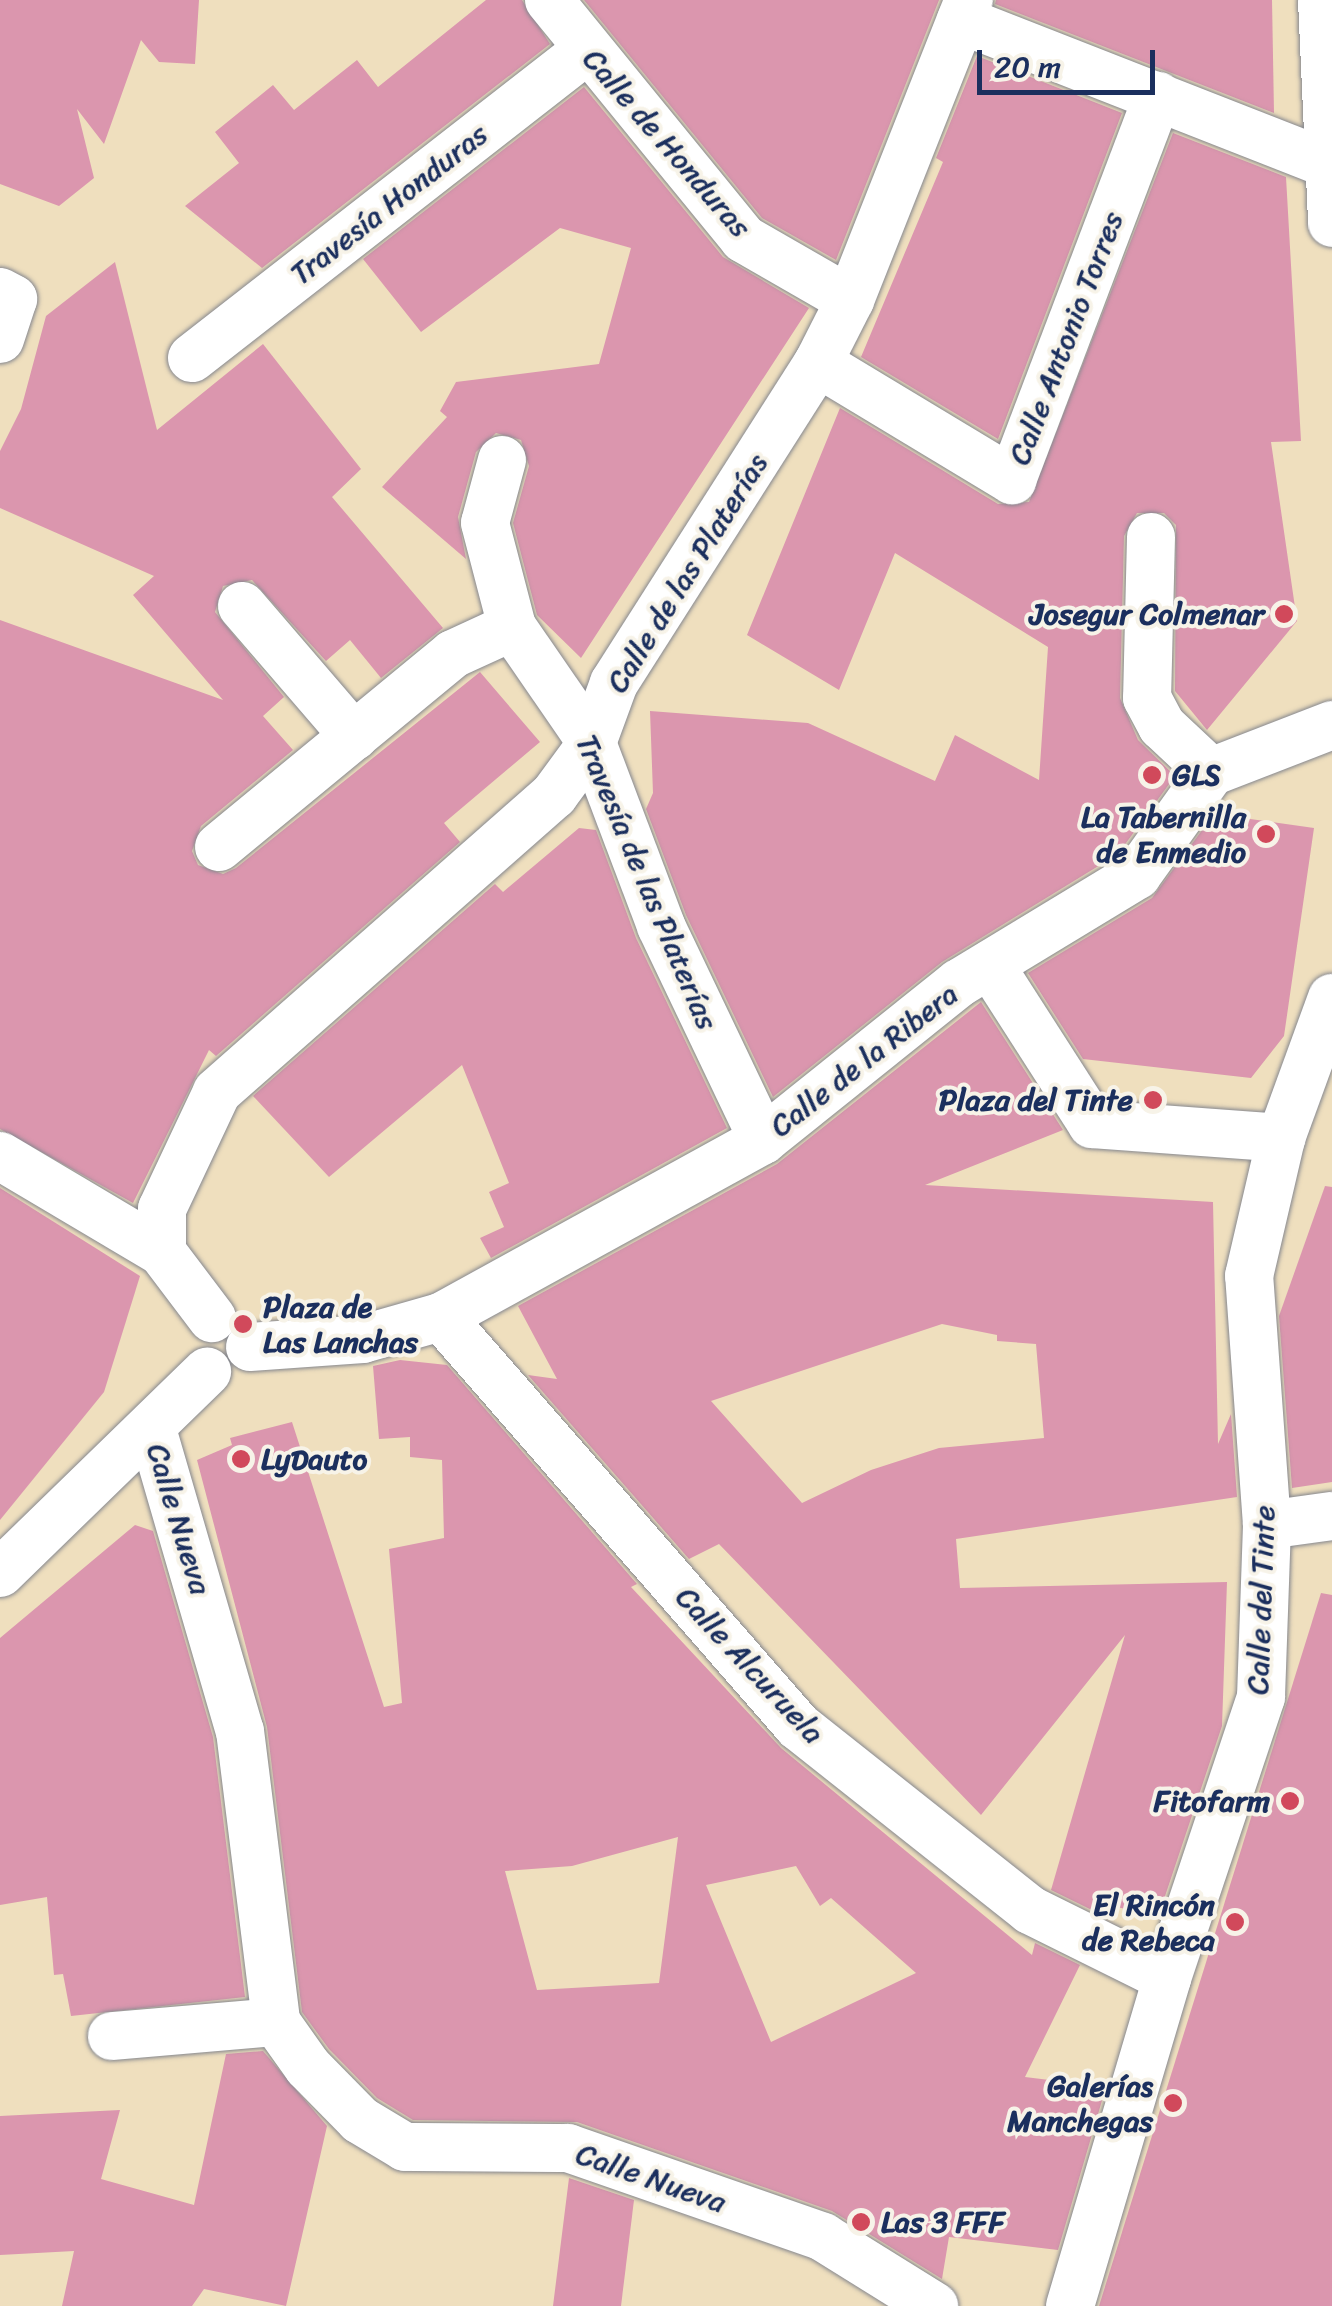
<!DOCTYPE html>
<meta charset="utf-8">
<style>
body{margin:0}
#map{position:relative;width:1332px;height:2306px;overflow:hidden;background:#efdfbe;font-family:Sriracha,sans-serif}
div>[style]{position:absolute}
.building>*{inset:0;background:#db96ae}
.roads{filter:drop-shadow(0 0 2px #85878e) drop-shadow(0 0 2px #85878e)}
.street>*{height:48px;margin:-24px;padding:0 24px;transform-origin:24px;border-radius:24px;background:#fff}
.dots>*{width:28px;height:28px;translate:-50% -50%;box-sizing:border-box;border:5px solid #f7f3e8;border-radius:50%}
span{translate:-50% -50%;white-space:nowrap;text-align:center;line-height:1.15;-webkit-text-stroke:8px #f7f3e8;paint-order:stroke}
.street-label{font-size:30px;color:#1b2f5e}
.poi-label{font-size:30px;color:#1b2f5e;font-weight:700}
.right{translate:-100% -50%;text-align:right}
.left{translate:0 -50%;text-align:left}
.scale{position:absolute;left:977px;top:50px;width:178px;height:45px;box-sizing:border-box;border:5px solid #1b2f5e;border-top:0;padding-left:12px;font-size:30px;line-height:35px;white-space:nowrap;color:#1b2f5e;-webkit-text-stroke:8px #f7f3e8;paint-order:stroke}
</style>
<div id="map">
<div class="building">
<i style="clip-path:polygon(0 0,199px 0,195px 64px,159px 62px,141px 40px,104px 144px,77px 109px,94px 178px,59px 206px,0 184px)"></i>
<i style="clip-path:polygon(486px 0,522px 0,550px 44px,262px 268px,185px 206px,239px 163px,215px 132px,273px 85px,294px 110px,357px 60px,378px 87px)"></i>
<i style="clip-path:polygon(584px 0,939px 0,836px 260px,762px 218px)"></i>
<i style="clip-path:polygon(996px 0,1272px 0,1274px 113px,995px 4px)"></i>
<i style="clip-path:polygon(977px 56px,1122px 113px,998px 439px,861px 357px,943px 162px,936px 158px)"></i>
<i style="clip-path:polygon(584px 87px,723px 257px,809px 308px,581px 658px,537px 615px,513px 523px,529px 466px,521px 440px,496px 433px,476px 452px,458px 517px,466px 559px,382px 487px,447px 417px,440px 411px,456px 382px,599px 364px,631px 248px,560px 228px,421px 332px,363px 259px)"></i>
<i style="clip-path:polygon(1173px 133px,1286px 177px,1301px 441px,1271px 442px,1297px 621px,1207px 730px,1175px 691px,1176px 525px,1164px 513px,1137px 513px,1124px 536px,1120px 698px,1138px 740px,1175px 776px,1118px 854px,942px 962px,773px 1097px,686px 915px,646px 809px,653px 793px,650px 711px,808px 723px,935px 781px,955px 735px,1039px 780px,1048px 647px,895px 553px,839px 690px,747px 635px,840px 408px,998px 504px,1029px 502px)"></i>
<i style="clip-path:polygon(115px 262px,157px 430px,263px 344px,361px 469px,332px 497px,443px 628px,381px 678px,350px 640px,326px 661px,252px 580px,223px 586px,215px 612px,284px 697px,263px 716px,293px 750px,201px 826px,192px 851px,198px 865px,223px 874px,236px 868px,480px 672px,540px 742px,444px 823px,460px 842px,216px 1056px,209px 1050px,133px 1203px,0 1129px,0 620px,223px 700px,133px 595px,154px 576px,0 508px,0 451px,21px 409px,46px 316px)"></i>
<i style="clip-path:polygon(1214px 814px,1314px 828px,1284px 1036px,1251px 1078px,1083px 1059px,1028px 973px,1152px 898px)"></i>
<i style="clip-path:polygon(579px 828px,596px 830px,636px 938px,727px 1128px,491px 1258px,480px 1238px,504px 1227px,489px 1192px,509px 1183px,462px 1065px,329px 1177px,253px 1096px,495px 884px,503px 892px)"></i>
<i style="clip-path:polygon(evenodd,981px 1002px,1063px 1130px,925px 1185px,1213px 1202px,1218px 1444px,1231px 1414px,1237px 1497px,956px 1539px,960px 1588px,1227px 1582px,1222px 1726px,1158px 1917px,1109px 1905px,1104px 1916px,1051px 1890px,1125px 1635px,981px 1815px,719px 1544px,689px 1559px,528px 1375px,557px 1379px,518px 1306px,777px 1164px,981px 1002px,942px 1324px,997px 1335px,997px 1341px,1036px 1344px,1044px 1438px,939px 1448px,871px 1470px,802px 1503px,711px 1401px,942px 1324px)"></i>
<i style="clip-path:polygon(1325px 1186px,1332px 1187px,1332px 1482px,1292px 1488px,1279px 1316px)"></i>
<i style="clip-path:polygon(0 1188px,140px 1276px,104px 1392px,0 1520px)"></i>
<i style="clip-path:polygon(evenodd,400px 1360px,447px 1365px,637px 1584px,631px 1587px,781px 1748px,1032px 1955px,1035px 1943px,1080px 1965px,1025px 2077px,1106px 2087px,1058px 2250px,949px 2237px,942px 2279px,832px 2211px,577px 2122px,413px 2120px,377px 2098px,329px 2049px,302px 2012px,267px 1727px,197px 1460px,232px 1445px,230px 1438px,292px 1422px,384px 1707px,402px 1703px,389px 1549px,444px 1538px,442px 1460px,410px 1457px,410px 1437px,379px 1439px,373px 1366px,400px 1360px,678px 1837px,659px 1983px,537px 1990px,505px 1871px,572px 1866px,678px 1837px,400px 1360px,796px 1866px,820px 1906px,831px 1898px,916px 1973px,771px 2042px,706px 1885px,796px 1866px)"></i>
<i style="clip-path:polygon(135px 1525px,153px 1531px,213px 1737px,245px 1997px,71px 2016px,63px 1974px,54px 1975px,47px 1897px,0 1905px,0 1638px)"></i>
<i style="clip-path:polygon(1321px 1593px,1332px 1595px,1332px 2306px,1099px 2306px)"></i>
<i style="clip-path:polygon(263px 2051px,327px 2126px,286px 2306px,204px 2289px,192px 2306px,62px 2306px,74px 2251px,0 2255px,0 2116px,120px 2110px,101px 2179px,194px 2205px,226px 2054px)"></i>
<i style="clip-path:polygon(569px 2178px,634px 2200px,621px 2306px,553px 2306px)"></i>
</div>
<div class="roads">
<div class="street">
<i style="left:549px;top:0;width:308px;rotate:50.8deg"></i>
<i style="left:744px;top:239px;width:122px;rotate:29.9deg"></i>
<i style="left:1322px;top:0;width:223px;rotate:87.4deg"></i>
<i style="left:961px;top:20px;width:395px;rotate:21.4deg"></i>
<i style="left:0;top:292px;width:15px;rotate:28deg"></i>
<i style="left:13px;top:299px;width:42px;rotate:108deg"></i>
<i style="left:192px;top:358px;width:501px;rotate:-37.95deg"></i>
<i style="left:818px;top:363px;width:227px;rotate:31.1deg"></i>
<i style="left:1012px;top:480px;width:411px;rotate:-69.2deg"></i>
<i style="left:502px;top:460px;width:65px;rotate:105.1deg"></i>
<i style="left:485px;top:523px;width:107px;rotate:75.4deg"></i>
<i style="left:512px;top:627px;width:141px;rotate:55.4deg"></i>
<i style="left:592px;top:743px;width:196px;rotate:69.3deg"></i>
<i style="left:661px;top:926px;width:237px;rotate:64.5deg"></i>
<i style="left:1151px;top:537px;width:161px;rotate:91.4deg"></i>
<i style="left:1147px;top:698px;width:32px;rotate:62deg"></i>
<i style="left:1162px;top:726px;width:67px;rotate:43.2deg"></i>
<i style="left:242px;top:606px;width:172px;rotate:49.3deg"></i>
<i style="left:219px;top:847px;width:303px;rotate:-39.5deg"></i>
<i style="left:453px;top:654px;width:65px;rotate:-24.6deg"></i>
<i style="left:990px;top:965px;width:189px;rotate:57.3deg"></i>
<i style="left:1092px;top:1124px;width:190px;rotate:4.2deg"></i>
<i style="left:0;top:1156px;width:188px;rotate:30.7deg"></i>
<i style="left:162px;top:1252px;width:83px;rotate:52.9deg"></i>
<i style="left:162px;top:1252px;width:43px;rotate:-90deg"></i>
<i style="left:162px;top:1209px;width:129px;rotate:-64.8deg"></i>
<i style="left:217px;top:1092px;width:449px;rotate:-41.4deg"></i>
<i style="left:554px;top:795px;width:64px;rotate:-53.8deg"></i>
<i style="left:592px;top:743px;width:64px;rotate:-69.9deg"></i>
<i style="left:614px;top:683px;width:379px;rotate:-57.5deg"></i>
<i style="left:818px;top:363px;width:71px;rotate:-63.1deg"></i>
<i style="left:850px;top:300px;width:323px;rotate:-68.4deg"></i>
<i style="left:441px;top:1317px;width:543px;rotate:48.88deg"></i>
<i style="left:798px;top:1726px;width:296px;rotate:38.4deg"></i>
<i style="left:1030px;top:1910px;width:153px;rotate:26.4deg"></i>
<i style="left:250px;top:1347px;width:113px;rotate:-4deg"></i>
<i style="left:363px;top:1339px;width:81px;rotate:-15.8deg"></i>
<i style="left:441px;top:1317px;width:367px;rotate:-28.8deg"></i>
<i style="left:763px;top:1140px;width:251px;rotate:-38.7deg"></i>
<i style="left:959px;top:983px;width:208px;rotate:-31.2deg"></i>
<i style="left:1137px;top:875px;width:127px;rotate:-54.3deg"></i>
<i style="left:1211px;top:772px;width:130px;rotate:-21.2deg"></i>
<i style="left:152px;top:1429px;width:315px;rotate:73.8deg"></i>
<i style="left:240px;top:1731px;width:293px;rotate:82.9deg"></i>
<i style="left:276px;top:2022px;width:55px;rotate:54.6deg"></i>
<i style="left:308px;top:2067px;width:74px;rotate:45.5deg"></i>
<i style="left:360px;top:2120px;width:52px;rotate:31deg"></i>
<i style="left:405px;top:2147px;width:163px;rotate:0.4deg"></i>
<i style="left:568px;top:2148px;width:270px;rotate:19.2deg"></i>
<i style="left:823px;top:2237px;width:131px;rotate:31.9deg"></i>
<i style="left:1267px;top:1525px;width:66px;rotate:-7.9deg"></i>
<i style="left:0;top:1573px;width:289px;rotate:-44.2deg"></i>
<i style="left:112px;top:2036px;width:165px;rotate:-4.9deg"></i>
<i style="left:1070px;top:2306px;width:342px;rotate:-73.5deg"></i>
<i style="left:1167px;top:1978px;width:296px;rotate:-71.5deg"></i>
<i style="left:1261px;top:1697px;width:172px;rotate:-88deg"></i>
<i style="left:1267px;top:1525px;width:250px;rotate:-94.1deg"></i>
<i style="left:1249px;top:1276px;width:142px;rotate:-76.9deg"></i>
<i style="left:1281px;top:1138px;width:149px;rotate:-70deg"></i>
</div>
</div>
<div class="dots">
<i style="left:1284px;top:614px;background:#d1495b"></i>
<i style="left:1152px;top:775px;background:#d1495b"></i>
<i style="left:1266px;top:834px;background:#d1495b"></i>
<i style="left:1153px;top:1100px;background:#d1495b"></i>
<i style="left:243px;top:1324px;background:#d1495b"></i>
<i style="left:241px;top:1459px;background:#d1495b"></i>
<i style="left:1290px;top:1801px;background:#d1495b"></i>
<i style="left:1235px;top:1922px;background:#d1495b"></i>
<i style="left:1173px;top:2103px;background:#d1495b"></i>
<i style="left:861px;top:2222px;background:#d1495b"></i>
</div>
<div class="street-label">
<span style="left:667px;top:143px;rotate:49deg">Calle de Honduras</span>
<span style="left:389px;top:204px;rotate:-38deg">Travesía Honduras</span>
<span style="left:1066px;top:338px;rotate:-69deg">Calle Antonio Torres</span>
<span style="left:687px;top:573px;rotate:-58deg">Calle de las Platerías</span>
<span style="left:647px;top:882px;rotate:67deg">Travesía de las Platerías</span>
<span style="left:864px;top:1060px;rotate:-38deg">Calle de la Ribera</span>
<span style="left:179px;top:1519px;rotate:73deg">Calle Nueva</span>
<span style="left:1261px;top:1600px;rotate:-88deg">Calle del Tinte</span>
<span style="left:750px;top:1665px;rotate:47deg">Calle Alcuruela</span>
<span style="left:651px;top:2178px;rotate:19deg">Calle Nueva</span>
</div>
<div class="poi-label">
<span class="right" style="left:1264px;top:614px">Josegur Colmenar</span>
<span class="left" style="left:1172px;top:775px">GLS</span>
<span class="right" style="left:1246px;top:834px">La Tabernilla<br>de Enmedio</span>
<span class="right" style="left:1133px;top:1100px">Plaza del Tinte</span>
<span class="left" style="left:263px;top:1324px">Plaza de<br>Las Lanchas</span>
<span class="left" style="left:261px;top:1459px">LyDauto</span>
<span class="right" style="left:1270px;top:1801px">Fitofarm</span>
<span class="right" style="left:1215px;top:1922px">El Rincón<br>de Rebeca</span>
<span class="right" style="left:1153px;top:2103px">Galerías<br>Manchegas</span>
<span class="left" style="left:881px;top:2222px">Las 3 FFF</span>
</div>
<div class="scale">20 m</div>
</div>
